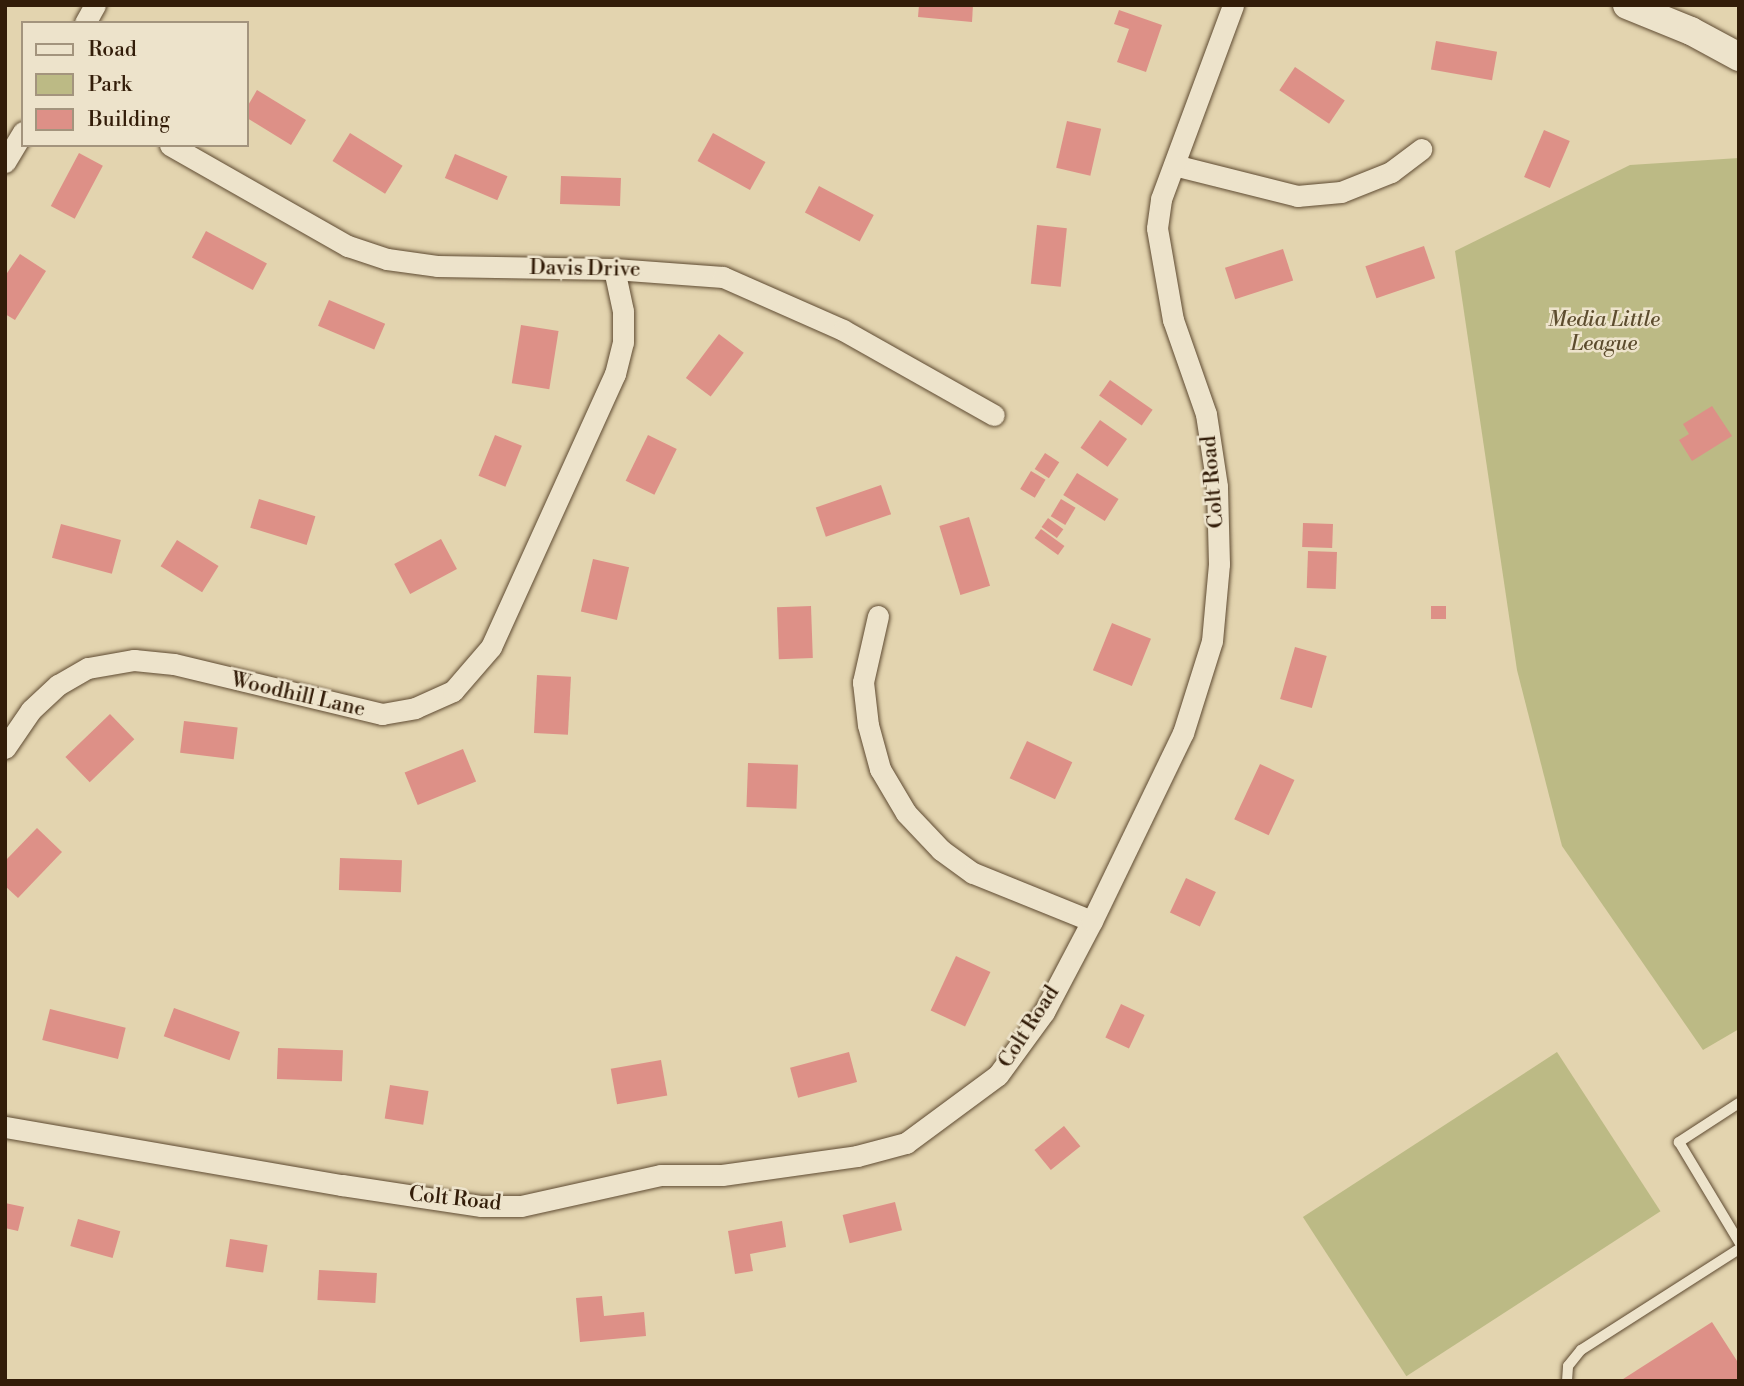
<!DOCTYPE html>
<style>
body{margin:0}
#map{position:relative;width:1744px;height:1386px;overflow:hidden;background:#e3d4af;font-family:"Libre Bodoni",serif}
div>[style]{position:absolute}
.green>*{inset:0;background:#bcba85;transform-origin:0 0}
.building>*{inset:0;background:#dd9087;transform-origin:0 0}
.roads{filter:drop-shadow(0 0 2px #5f4b32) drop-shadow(0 0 2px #5f4b32)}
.lane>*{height:10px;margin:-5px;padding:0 5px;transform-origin:5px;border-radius:5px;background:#ede3cb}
.street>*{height:21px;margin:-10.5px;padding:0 10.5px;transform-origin:10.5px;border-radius:10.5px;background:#ede3cb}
.secondary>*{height:28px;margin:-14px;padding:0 14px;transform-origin:14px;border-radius:14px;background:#ede3cb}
span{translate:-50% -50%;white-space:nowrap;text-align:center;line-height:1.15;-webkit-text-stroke:5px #ede3cb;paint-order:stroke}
.street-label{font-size:21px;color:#331d09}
.park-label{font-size:21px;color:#5c4c2e;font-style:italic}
.frame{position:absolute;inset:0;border:7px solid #331d09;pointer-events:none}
.legend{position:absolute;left:21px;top:21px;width:228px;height:126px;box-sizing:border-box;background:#ede3cb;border:2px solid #a3947d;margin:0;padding:9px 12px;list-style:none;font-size:21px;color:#331d09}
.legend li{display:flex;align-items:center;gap:14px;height:35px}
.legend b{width:35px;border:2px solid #a3947d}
</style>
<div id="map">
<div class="green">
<i style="clip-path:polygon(1739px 158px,1739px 1029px,1703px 1050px,1562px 846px,1517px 670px,1455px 251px,1630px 165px)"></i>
<i style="left:1557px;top:1052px;width:190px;height:303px;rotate:57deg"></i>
</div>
<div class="building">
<i style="clip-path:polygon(919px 5px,973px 5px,972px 22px,918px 17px)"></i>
<i style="clip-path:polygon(1119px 10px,1162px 25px,1146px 72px,1117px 62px,1129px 29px,1114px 24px)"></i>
<i style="left:1436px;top:41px;width:62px;height:29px;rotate:10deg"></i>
<i style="left:1295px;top:67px;width:60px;height:28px;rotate:34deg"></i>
<i style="clip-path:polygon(257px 90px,306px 120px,291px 145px,247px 118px,247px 107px)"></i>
<i style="left:1067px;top:121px;width:35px;height:48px;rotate:13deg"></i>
<i style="left:1544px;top:130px;width:28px;height:51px;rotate:23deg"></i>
<i style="left:350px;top:133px;width:62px;height:33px;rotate:32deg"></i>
<i style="left:713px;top:133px;width:60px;height:32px;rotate:29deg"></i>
<i style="left:79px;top:153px;width:27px;height:60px;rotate:28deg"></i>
<i style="left:455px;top:154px;width:57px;height:26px;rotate:23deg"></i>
<i style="left:561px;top:176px;width:60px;height:28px;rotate:2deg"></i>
<i style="left:819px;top:186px;width:62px;height:30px;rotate:28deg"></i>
<i style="left:1037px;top:225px;width:30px;height:59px;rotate:6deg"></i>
<i style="left:206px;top:231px;width:69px;height:30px;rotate:28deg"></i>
<i style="left:1424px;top:246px;width:34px;height:62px;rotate:71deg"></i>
<i style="left:1283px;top:249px;width:33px;height:61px;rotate:72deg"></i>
<i style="clip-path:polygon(20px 254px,46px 271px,15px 320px,5px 314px,5px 276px)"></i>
<i style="left:329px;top:300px;width:61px;height:28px;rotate:23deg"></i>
<i style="left:521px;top:325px;width:38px;height:59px;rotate:9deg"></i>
<i style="left:719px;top:334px;width:31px;height:55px;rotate:37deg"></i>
<i style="left:1110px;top:380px;width:52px;height:19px;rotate:35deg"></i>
<i style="clip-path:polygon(1712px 406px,1732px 436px,1692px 461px,1679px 440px,1689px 434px,1683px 424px)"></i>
<i style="left:1100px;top:420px;width:33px;height:34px;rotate:35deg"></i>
<i style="left:495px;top:435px;width:29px;height:44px;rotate:22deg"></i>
<i style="left:648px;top:435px;width:32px;height:51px;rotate:26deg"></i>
<i style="left:1045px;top:453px;width:17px;height:19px;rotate:33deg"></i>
<i style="left:1031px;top:471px;width:17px;height:21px;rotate:31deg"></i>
<i style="left:1077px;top:473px;width:49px;height:26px;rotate:32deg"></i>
<i style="left:881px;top:485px;width:31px;height:69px;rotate:71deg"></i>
<i style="left:259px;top:499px;width:59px;height:30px;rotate:17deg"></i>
<i style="left:1061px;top:499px;width:17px;height:20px;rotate:31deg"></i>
<i style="left:969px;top:517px;width:72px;height:31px;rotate:73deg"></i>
<i style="left:1048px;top:518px;width:19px;height:11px;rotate:36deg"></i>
<i style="left:1303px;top:523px;width:30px;height:24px;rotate:2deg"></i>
<i style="left:61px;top:524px;width:62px;height:35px;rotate:15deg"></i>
<i style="left:1041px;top:529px;width:29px;height:11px;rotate:36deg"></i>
<i style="left:441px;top:539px;width:34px;height:53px;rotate:62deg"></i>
<i style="left:177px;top:540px;width:49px;height:31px;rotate:32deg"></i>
<i style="left:1308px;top:551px;width:29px;height:37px;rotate:2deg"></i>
<i style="left:593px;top:559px;width:37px;height:54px;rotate:13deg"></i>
<i style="left:811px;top:606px;width:52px;height:34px;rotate:88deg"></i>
<i style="left:1431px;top:606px;width:15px;height:13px"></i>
<i style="left:1112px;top:623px;width:42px;height:51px;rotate:22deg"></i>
<i style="left:1295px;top:647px;width:33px;height:54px;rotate:16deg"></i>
<i style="left:537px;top:675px;width:34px;height:58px;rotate:3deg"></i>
<i style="left:110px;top:714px;width:35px;height:62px;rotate:46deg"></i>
<i style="left:184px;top:721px;width:54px;height:32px;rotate:7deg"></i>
<i style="left:1027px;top:741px;width:50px;height:41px;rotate:25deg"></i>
<i style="left:463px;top:749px;width:35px;height:63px;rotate:68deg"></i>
<i style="left:748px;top:763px;width:50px;height:44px;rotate:2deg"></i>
<i style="left:1260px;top:764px;width:38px;height:61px;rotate:25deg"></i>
<i style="clip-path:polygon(37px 828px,62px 852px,18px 898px,5px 886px,5px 861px)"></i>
<i style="left:340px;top:858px;width:62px;height:32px;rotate:2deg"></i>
<i style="left:1186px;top:878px;width:33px;height:38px;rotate:25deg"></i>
<i style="left:956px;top:956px;width:38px;height:60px;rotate:25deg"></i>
<i style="left:1121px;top:1004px;width:26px;height:37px;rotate:25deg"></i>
<i style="left:174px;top:1008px;width:70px;height:30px;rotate:20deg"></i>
<i style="left:50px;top:1009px;width:78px;height:32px;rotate:14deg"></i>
<i style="left:278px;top:1048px;width:65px;height:31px;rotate:2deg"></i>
<i style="left:849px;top:1052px;width:31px;height:61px;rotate:75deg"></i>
<i style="left:661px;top:1060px;width:36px;height:51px;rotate:80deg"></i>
<i style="left:390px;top:1085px;width:39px;height:34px;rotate:9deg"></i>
<i style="left:1064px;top:1126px;width:26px;height:38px;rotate:51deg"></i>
<i style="left:895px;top:1202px;width:29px;height:54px;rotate:76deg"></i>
<i style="clip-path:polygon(5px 1203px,24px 1207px,18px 1231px,5px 1228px)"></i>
<i style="left:78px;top:1219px;width:44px;height:28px;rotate:16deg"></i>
<i style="clip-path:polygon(782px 1221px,786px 1247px,750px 1254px,753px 1271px,735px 1274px,728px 1231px)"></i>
<i style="left:230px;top:1239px;width:38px;height:28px;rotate:9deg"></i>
<i style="left:319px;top:1270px;width:58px;height:30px;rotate:3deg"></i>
<i style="clip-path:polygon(602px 1296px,604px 1316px,644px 1312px,646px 1336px,580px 1342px,576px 1298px)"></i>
<i style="clip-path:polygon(1712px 1322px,1739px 1364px,1739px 1381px,1620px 1381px)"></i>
</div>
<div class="roads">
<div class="lane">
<i style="left:1739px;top:1103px;width:72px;rotate:147deg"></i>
<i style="left:1679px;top:1142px;width:117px;rotate:59deg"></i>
<i style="left:1567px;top:1381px;width:15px;rotate:-86deg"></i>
<i style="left:1568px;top:1366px;width:21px;rotate:-51deg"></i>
<i style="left:1581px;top:1350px;width:188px;rotate:-32.6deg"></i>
</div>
<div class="street">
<i style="left:85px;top:23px;width:21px;rotate:-61deg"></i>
<i style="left:170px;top:145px;width:205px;rotate:29.6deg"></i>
<i style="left:348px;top:246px;width:41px;rotate:18.4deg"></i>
<i style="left:387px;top:259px;width:50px;rotate:8deg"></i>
<i style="left:437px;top:266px;width:177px;rotate:1deg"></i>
<i style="left:614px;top:269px;width:109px;rotate:4.2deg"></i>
<i style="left:723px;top:277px;width:131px;rotate:23.8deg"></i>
<i style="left:843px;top:330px;width:173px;rotate:29.4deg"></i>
<i style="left:5px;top:162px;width:35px;rotate:-59deg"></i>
<i style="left:1174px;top:165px;width:127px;rotate:14.1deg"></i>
<i style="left:1297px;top:196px;width:44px;rotate:-5.2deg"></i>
<i style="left:1341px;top:192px;width:54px;rotate:-21.8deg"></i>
<i style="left:1391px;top:172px;width:38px;rotate:-37deg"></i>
<i style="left:878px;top:616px;width:68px;rotate:102.8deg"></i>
<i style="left:863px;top:682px;width:43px;rotate:83.4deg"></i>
<i style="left:868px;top:725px;width:46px;rotate:74.7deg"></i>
<i style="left:880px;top:769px;width:51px;rotate:59.4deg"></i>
<i style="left:906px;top:813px;width:51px;rotate:46.6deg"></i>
<i style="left:941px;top:850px;width:39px;rotate:36deg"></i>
<i style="left:973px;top:873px;width:128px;rotate:22deg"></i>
<i style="left:5px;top:748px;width:46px;rotate:-55.6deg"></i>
<i style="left:31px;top:710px;width:37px;rotate:-43deg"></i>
<i style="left:58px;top:685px;width:34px;rotate:-30deg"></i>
<i style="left:88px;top:668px;width:47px;rotate:-9.9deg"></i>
<i style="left:134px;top:660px;width:40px;rotate:5.7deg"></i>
<i style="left:174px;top:664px;width:214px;rotate:13.5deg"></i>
<i style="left:382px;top:714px;width:34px;rotate:-10deg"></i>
<i style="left:415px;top:708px;width:42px;rotate:-24.1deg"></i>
<i style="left:453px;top:691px;width:58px;rotate:-49.2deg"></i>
<i style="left:491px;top:647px;width:300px;rotate:-65.6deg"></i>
<i style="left:615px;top:374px;width:33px;rotate:-76deg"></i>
<i style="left:623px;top:342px;width:31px;rotate:-90deg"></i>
<i style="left:623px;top:311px;width:43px;rotate:-102.1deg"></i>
<i style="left:5px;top:1127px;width:342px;rotate:9.8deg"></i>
<i style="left:342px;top:1185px;width:141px;rotate:8.6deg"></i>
<i style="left:481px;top:1206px;width:40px"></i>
<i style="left:521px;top:1206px;width:143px;rotate:-12.5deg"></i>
<i style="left:661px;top:1175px;width:61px"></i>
<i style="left:722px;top:1175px;width:136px;rotate:-8deg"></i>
<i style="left:857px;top:1156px;width:51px;rotate:-14.9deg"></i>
<i style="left:906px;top:1143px;width:114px;rotate:-36.5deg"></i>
<i style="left:998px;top:1075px;width:78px;rotate:-53.9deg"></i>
<i style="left:1044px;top:1012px;width:103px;rotate:-62.2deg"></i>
<i style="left:1092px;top:921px;width:209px;rotate:-64.2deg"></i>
<i style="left:1183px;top:733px;width:96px;rotate:-72.5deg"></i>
<i style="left:1212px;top:641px;width:77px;rotate:-84.8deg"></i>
<i style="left:1219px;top:564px;width:78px;rotate:-91.5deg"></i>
<i style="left:1217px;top:486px;width:73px;rotate:-98.7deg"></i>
<i style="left:1206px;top:414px;width:100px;rotate:-109.3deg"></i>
<i style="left:1173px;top:320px;width:93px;rotate:-99.9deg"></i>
<i style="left:1157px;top:228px;width:29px;rotate:-82deg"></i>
<i style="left:1161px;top:199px;width:207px;rotate:-69.6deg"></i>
</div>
<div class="secondary">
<i style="left:1627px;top:5px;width:69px;rotate:22.1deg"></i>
<i style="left:1691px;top:31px;width:55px;rotate:28.4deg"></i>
</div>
</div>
<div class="street-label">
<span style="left:585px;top:269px;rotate:1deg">Davis Drive</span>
<span style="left:1213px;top:482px;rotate:-95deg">Colt Road</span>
<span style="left:298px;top:695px;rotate:13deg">Woodhill Lane</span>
<span style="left:1029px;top:1027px;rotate:-57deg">Colt Road</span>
<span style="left:455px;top:1199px;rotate:6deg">Colt Road</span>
</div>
<div class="park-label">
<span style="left:1604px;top:332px">Media Little<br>League</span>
</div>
<div class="frame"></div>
<ul class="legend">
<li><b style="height:9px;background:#ede3cb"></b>Road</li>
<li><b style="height:19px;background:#bcba85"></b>Park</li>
<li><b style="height:19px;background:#dd9087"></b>Building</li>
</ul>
</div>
